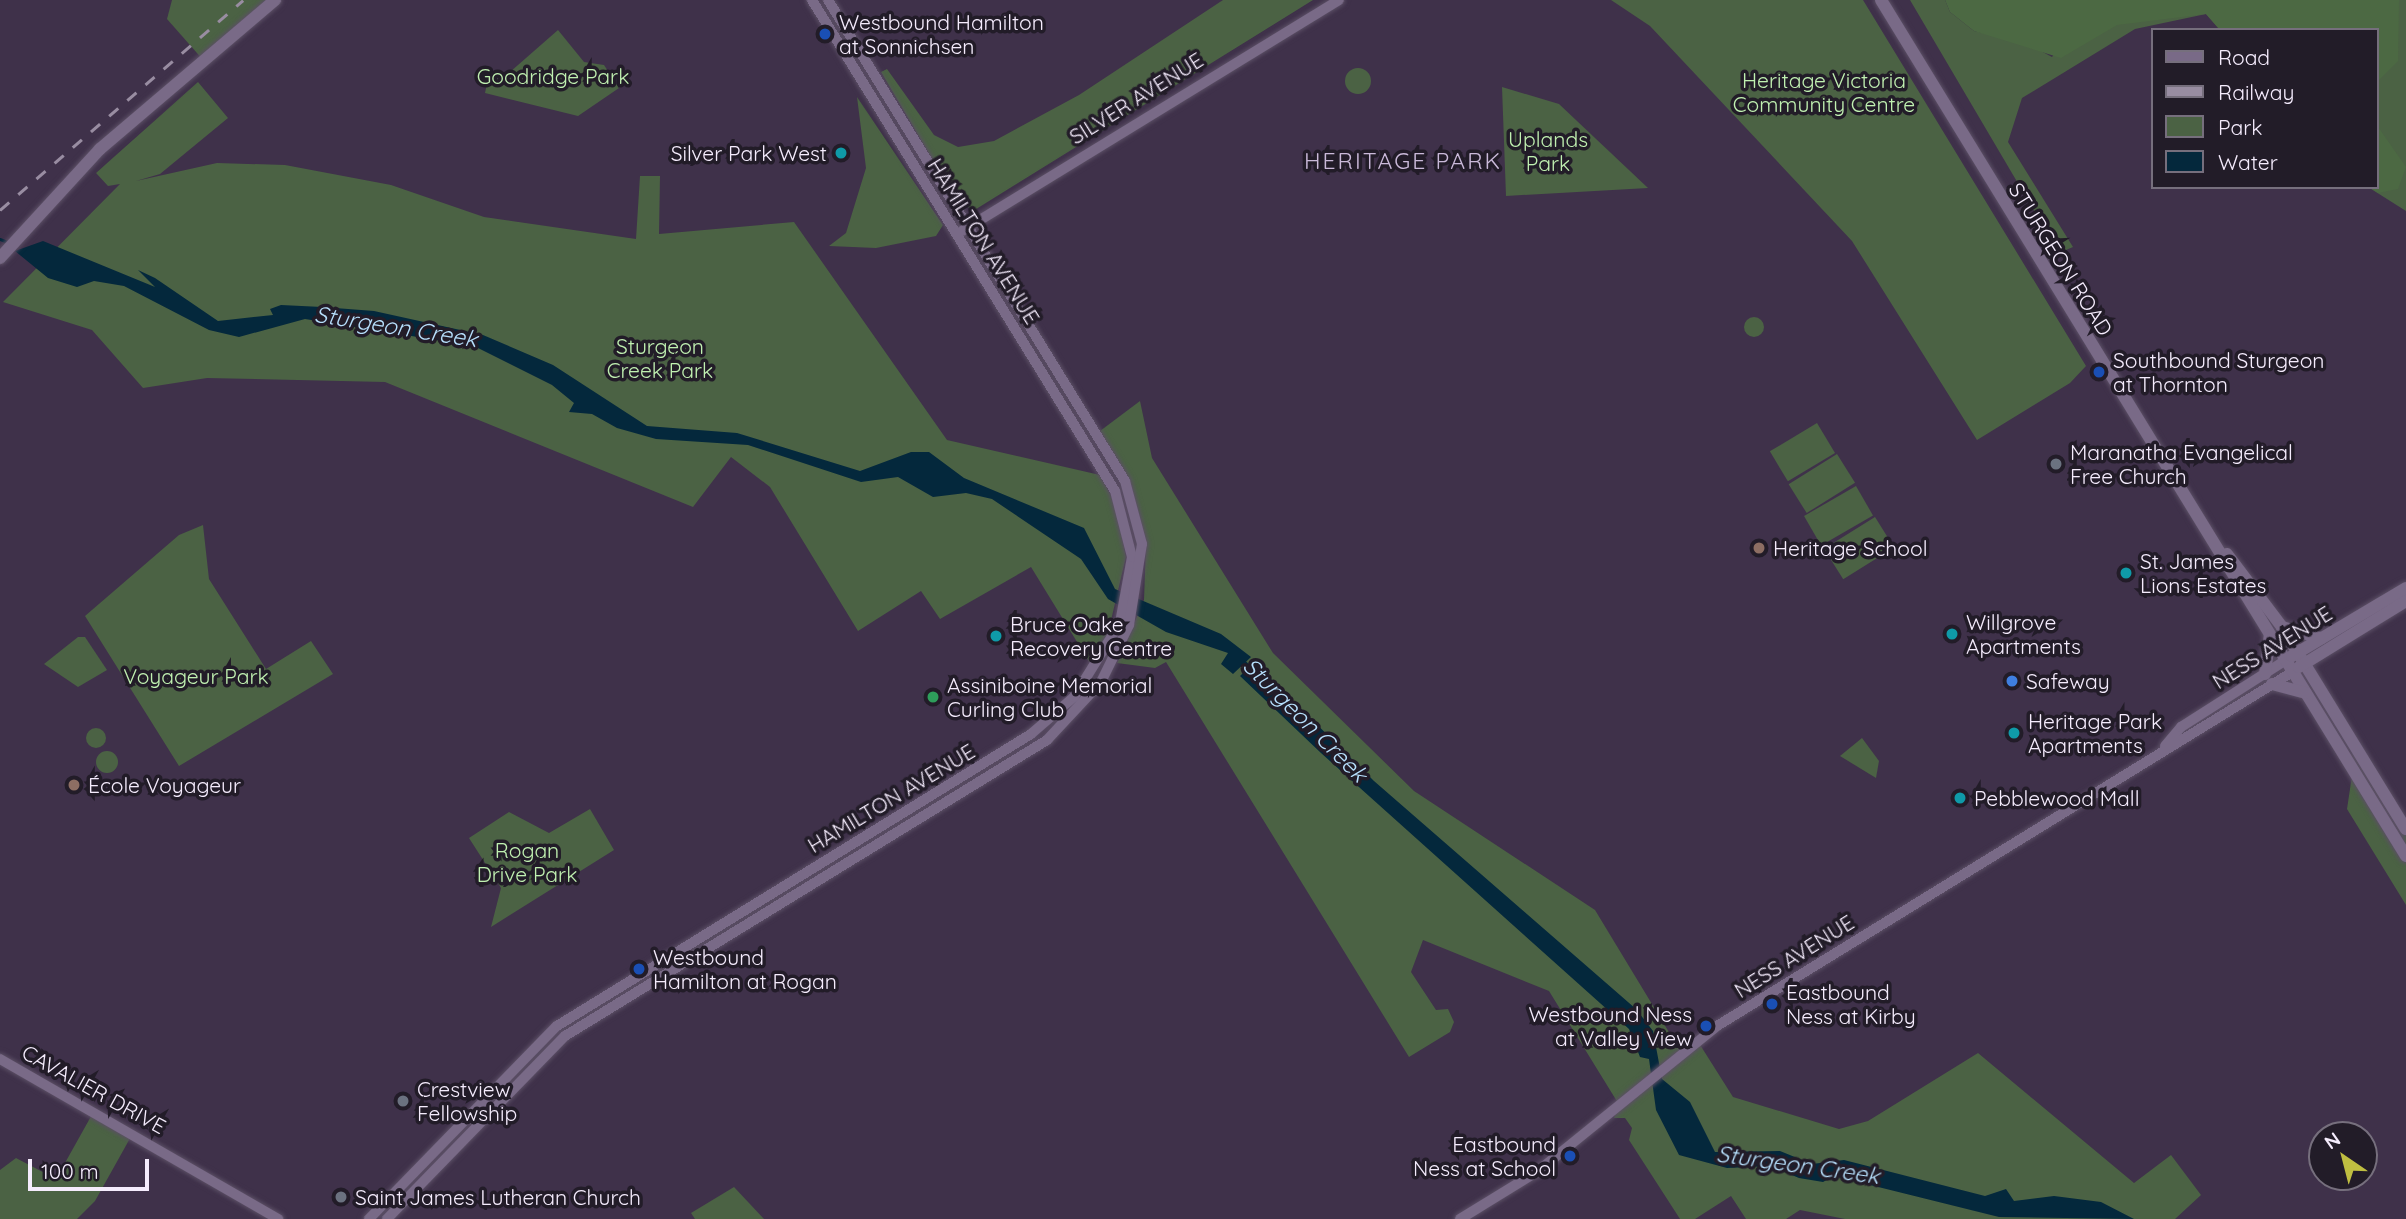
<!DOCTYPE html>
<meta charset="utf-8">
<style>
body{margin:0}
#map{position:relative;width:2406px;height:1219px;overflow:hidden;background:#3f314a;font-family:Quicksand,sans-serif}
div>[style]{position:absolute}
.green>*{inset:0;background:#4b6244;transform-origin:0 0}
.round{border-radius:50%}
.forest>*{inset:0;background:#4c6943}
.water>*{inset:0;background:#04283c}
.stream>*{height:2.5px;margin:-1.25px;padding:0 1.25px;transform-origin:1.25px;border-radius:1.25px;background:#04283c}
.roads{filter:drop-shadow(0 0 2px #5b4f65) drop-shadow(0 0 2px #5b4f65)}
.tertiary>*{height:10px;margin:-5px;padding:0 5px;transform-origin:5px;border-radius:5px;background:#796a87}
.secondary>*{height:12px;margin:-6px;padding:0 6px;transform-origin:6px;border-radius:6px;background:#796a87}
.rail>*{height:2.5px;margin-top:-1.25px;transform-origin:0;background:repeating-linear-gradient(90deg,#998da2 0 12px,transparent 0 24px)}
.dots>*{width:19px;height:19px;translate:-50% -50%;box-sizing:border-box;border:4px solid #221c28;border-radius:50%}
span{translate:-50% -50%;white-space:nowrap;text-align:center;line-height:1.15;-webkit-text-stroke:7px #221c28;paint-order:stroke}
.poi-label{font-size:21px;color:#f5ecfd}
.left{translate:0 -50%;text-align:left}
.right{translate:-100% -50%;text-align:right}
.park-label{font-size:21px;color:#c0f1b1}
.street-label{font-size:21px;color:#f5ecfd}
.neighbourhood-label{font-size:23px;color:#cab9d9;letter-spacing:2px}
.water-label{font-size:23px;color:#b6dffc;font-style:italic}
.legend{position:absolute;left:2151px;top:28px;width:228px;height:161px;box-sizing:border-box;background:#221c28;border:2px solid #766f7d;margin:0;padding:9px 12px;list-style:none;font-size:21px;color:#f5ecfd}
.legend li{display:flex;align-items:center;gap:14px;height:35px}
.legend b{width:35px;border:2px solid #766f7d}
.north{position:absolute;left:2308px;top:1121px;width:70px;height:70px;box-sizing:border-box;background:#221c28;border:2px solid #766f7d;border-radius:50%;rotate:325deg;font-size:19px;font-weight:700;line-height:28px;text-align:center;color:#f5ecfd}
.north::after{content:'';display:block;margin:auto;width:24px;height:32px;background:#bfbe41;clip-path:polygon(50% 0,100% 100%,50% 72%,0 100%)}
.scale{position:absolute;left:28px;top:1159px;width:121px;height:32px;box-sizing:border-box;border:4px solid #f5ecfd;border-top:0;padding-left:9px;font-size:21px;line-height:24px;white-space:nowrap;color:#f5ecfd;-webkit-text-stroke:5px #221c28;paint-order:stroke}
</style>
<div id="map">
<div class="green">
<i style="clip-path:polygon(172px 0,275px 0,204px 61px,167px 19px)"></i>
<i style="clip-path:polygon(1223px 0,1313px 0,973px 211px,954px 196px,881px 72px,887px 69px,934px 135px,958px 147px,994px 141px,1079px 95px)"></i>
<i style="clip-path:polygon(1611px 0,1863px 0,2086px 366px,2070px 383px,1977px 440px,1852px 241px,1650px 26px)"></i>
<i style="clip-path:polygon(1910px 0,1945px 0,1950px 12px,1974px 31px,2024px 42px,2052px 57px,2095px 0,2406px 0,2406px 211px,2368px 187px,2376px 187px,2376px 30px,2220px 30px,2206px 14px,2135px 29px,2022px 98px,2008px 142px,2073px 247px,2059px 253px)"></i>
<i style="clip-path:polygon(558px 30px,584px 62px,604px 65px,619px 88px,578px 116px,485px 93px,488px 78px,502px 79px)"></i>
<i class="round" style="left:1345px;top:68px;width:26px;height:26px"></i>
<i style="clip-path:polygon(198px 82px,228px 118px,160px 174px,136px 181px,217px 163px,285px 165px,391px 185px,484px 217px,636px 239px,640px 176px,660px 176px,659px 234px,794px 222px,947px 440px,1100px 475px,1116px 505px,1126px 557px,1108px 633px,1090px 663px,1031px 567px,940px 619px,921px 591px,858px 631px,770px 487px,731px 457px,693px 507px,385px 382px,207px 378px,143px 388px,92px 330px,3px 302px,120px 184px,108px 186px,96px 173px)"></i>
<i style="clip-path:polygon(1502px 87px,1559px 104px,1648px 188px,1506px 196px)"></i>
<i style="clip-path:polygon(857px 97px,943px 225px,936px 236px,876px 248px,829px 246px,846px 233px,866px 168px)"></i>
<i class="round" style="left:1744px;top:317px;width:20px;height:20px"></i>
<i style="clip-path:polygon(1140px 401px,1152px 458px,1273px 653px,1414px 791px,1595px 910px,1681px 1052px,1697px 1040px,1733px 1097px,1839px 1129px,1868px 1121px,1978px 1053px,2134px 1183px,2171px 1155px,2201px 1195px,2175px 1219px,1845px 1219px,1800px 1210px,1786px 1219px,1746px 1219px,1731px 1196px,1695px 1219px,1680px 1219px,1629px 1140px,1632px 1128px,1625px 1118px,1614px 1118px,1618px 1103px,1549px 991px,1423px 940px,1411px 972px,1436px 1010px,1448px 1009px,1454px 1022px,1450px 1032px,1409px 1057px,1166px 662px,1155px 668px,1117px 663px,1144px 600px,1146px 540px,1131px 485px,1100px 431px)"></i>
<i style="left:1817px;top:423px;width:35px;height:55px;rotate:59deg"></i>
<i style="left:1837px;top:454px;width:34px;height:57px;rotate:58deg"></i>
<i style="left:1856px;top:486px;width:34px;height:60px;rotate:60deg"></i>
<i style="left:1875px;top:517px;width:36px;height:60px;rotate:58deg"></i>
<i style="clip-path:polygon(203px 525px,209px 579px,266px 669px,311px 641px,333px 674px,179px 766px,85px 616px,179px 535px)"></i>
<i style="clip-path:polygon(78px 637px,85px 637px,107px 670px,78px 687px,44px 664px)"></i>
<i class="round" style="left:86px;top:728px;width:20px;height:20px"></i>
<i style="clip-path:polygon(1862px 738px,1879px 761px,1876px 778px,1840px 756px)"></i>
<i style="clip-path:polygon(2357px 750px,2406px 829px,2406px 905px,2347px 809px,2353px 769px,2346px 758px)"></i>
<i class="round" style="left:96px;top:751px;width:22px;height:22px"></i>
<i style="clip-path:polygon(590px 809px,614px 850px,491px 927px,501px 888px,469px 838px,509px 812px,549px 833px)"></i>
<i style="clip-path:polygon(94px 1111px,133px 1133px,95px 1201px,77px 1219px,0 1219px,0 1170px,16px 1158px,56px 1179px)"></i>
<i style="clip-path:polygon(734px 1187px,764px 1219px,695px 1219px,691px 1213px)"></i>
</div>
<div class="forest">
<i style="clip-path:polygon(1945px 0,2399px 0,2398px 61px,2376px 83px,2376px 30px,2220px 30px,2206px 14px,2117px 25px,2061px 58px,1974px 31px,1950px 12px)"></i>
<i style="clip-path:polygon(2376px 124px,2406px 167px,2398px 189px,2378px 193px,2369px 187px,2376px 187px)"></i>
</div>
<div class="water">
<i style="clip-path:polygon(43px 241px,155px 287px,138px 270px,155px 278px,218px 321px,273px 315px,270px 309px,281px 305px,322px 307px,374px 311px,483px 335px,553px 365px,647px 426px,737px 433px,860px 471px,911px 452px,929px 452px,964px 478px,1084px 528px,1115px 589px,1221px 634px,1251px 657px,1233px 674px,1221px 664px,1228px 653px,1166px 632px,1108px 599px,1081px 559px,992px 499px,966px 493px,933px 497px,898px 477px,861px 482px,748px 445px,656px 439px,617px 428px,592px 414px,569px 412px,574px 403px,552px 385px,474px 346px,305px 319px,239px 337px,209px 330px,124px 286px,94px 281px,77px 287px,48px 278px,15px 251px)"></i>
<i style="clip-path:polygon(1245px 671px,1258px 683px,1269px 677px,1374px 781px,1636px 1009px,1653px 1031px,1662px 1079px,1690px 1102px,1715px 1152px,1780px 1151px,1812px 1164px,1844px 1160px,1985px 1196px,2006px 1189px,2014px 1201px,2054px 1196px,2101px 1202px,2134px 1219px,1999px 1217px,1834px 1176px,1823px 1182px,1799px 1178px,1770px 1166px,1727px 1168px,1679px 1155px,1656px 1110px,1649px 1059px,1640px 1057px,1629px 1029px,1321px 753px,1240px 676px)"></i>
</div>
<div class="stream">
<i style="left:0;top:239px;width:11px;rotate:22deg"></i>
<i style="left:1245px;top:662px;width:28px;rotate:46deg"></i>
</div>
<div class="roads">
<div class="tertiary">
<i style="left:962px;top:231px;width:442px;rotate:-31.5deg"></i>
<i style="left:2165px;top:746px;width:25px;rotate:-50deg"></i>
<i style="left:2181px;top:727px;width:125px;rotate:-32.5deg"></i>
<i style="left:0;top:1059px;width:321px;rotate:29.9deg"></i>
<i style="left:369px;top:1219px;width:269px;rotate:-45.8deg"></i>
<i style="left:557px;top:1026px;width:557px;rotate:-31.63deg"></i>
<i style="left:1031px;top:734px;width:57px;rotate:-40.7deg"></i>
<i style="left:1074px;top:697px;width:87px;rotate:-58.1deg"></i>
<i style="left:1120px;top:623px;width:67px;rotate:-79.7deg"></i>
<i style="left:1132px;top:557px;width:68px;rotate:-104.4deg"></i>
<i style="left:1115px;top:491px;width:577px;rotate:-121.68deg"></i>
<i style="left:387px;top:1219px;width:255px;rotate:-45.8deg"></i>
<i style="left:565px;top:1036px;width:566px;rotate:-31.55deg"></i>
<i style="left:1047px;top:740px;width:79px;rotate:-47deg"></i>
<i style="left:1101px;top:682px;width:64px;rotate:-63.8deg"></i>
<i style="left:1129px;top:625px;width:82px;rotate:-80.9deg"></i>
<i style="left:1142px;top:544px;width:65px;rotate:-105.1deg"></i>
<i style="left:1125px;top:481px;width:565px;rotate:-121.69deg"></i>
<i style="left:1460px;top:1219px;width:92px;rotate:-31.6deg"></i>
<i style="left:1538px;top:1171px;width:230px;rotate:-39deg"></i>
<i style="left:1717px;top:1026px;width:677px;rotate:-31.6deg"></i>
</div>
<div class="secondary">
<i style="left:1881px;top:0;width:1004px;rotate:58.48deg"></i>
<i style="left:0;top:258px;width:148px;rotate:-47.5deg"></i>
<i style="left:100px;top:149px;width:230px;rotate:-40.4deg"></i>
<i style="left:2227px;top:554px;width:91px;rotate:53deg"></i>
<i style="left:2282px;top:627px;width:237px;rotate:58.5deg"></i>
<i style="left:2282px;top:627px;width:41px;rotate:15.8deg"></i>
<i style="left:2292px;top:656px;width:133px;rotate:-30.8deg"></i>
<i style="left:2299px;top:667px;width:126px;rotate:-31.7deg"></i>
<i style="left:2265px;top:674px;width:39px;rotate:-83deg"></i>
<i style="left:2272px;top:684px;width:35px;rotate:15deg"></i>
</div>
</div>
<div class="rail">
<i style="left:0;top:210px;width:321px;rotate:-40.8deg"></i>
</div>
<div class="dots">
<i style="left:825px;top:34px;background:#1a4fb4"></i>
<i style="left:841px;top:153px;background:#0f9aa8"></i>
<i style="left:2099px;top:372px;background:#1a4fb4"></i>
<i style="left:2056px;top:464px;background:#6b7280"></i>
<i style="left:1759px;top:548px;background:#8d6e63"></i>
<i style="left:2126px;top:573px;background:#0f9aa8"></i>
<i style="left:1952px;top:634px;background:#0f9aa8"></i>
<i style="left:996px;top:636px;background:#0f9aa8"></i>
<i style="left:2012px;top:681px;background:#3f7fe0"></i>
<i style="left:933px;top:697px;background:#2e9e5b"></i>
<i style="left:2014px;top:733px;background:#0f9aa8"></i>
<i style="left:74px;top:785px;background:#8d6e63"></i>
<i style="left:1960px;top:798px;background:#0f9aa8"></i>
<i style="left:639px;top:969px;background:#1a4fb4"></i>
<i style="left:1772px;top:1004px;background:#1a4fb4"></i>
<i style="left:1706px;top:1026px;background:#1a4fb4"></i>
<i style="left:403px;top:1101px;background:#6b7280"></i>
<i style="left:1570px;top:1156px;background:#1a4fb4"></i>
<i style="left:341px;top:1197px;background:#6b7280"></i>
</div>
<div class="poi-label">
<span class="left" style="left:839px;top:34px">Westbound Hamilton<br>at Sonnichsen</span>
<span class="right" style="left:827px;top:153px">Silver Park West</span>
<span class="left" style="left:2113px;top:372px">Southbound Sturgeon<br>at Thornton</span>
<span class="left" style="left:2070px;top:464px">Maranatha Evangelical<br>Free Church</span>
<span class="left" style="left:1773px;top:548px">Heritage School</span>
<span class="left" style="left:2140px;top:573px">St. James<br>Lions Estates</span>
<span class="left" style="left:1966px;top:634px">Willgrove<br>Apartments</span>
<span class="left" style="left:1010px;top:636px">Bruce Oake<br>Recovery Centre</span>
<span class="left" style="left:2026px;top:681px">Safeway</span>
<span class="left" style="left:947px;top:697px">Assiniboine Memorial<br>Curling Club</span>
<span class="left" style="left:2028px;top:733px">Heritage Park<br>Apartments</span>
<span class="left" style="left:88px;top:785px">École Voyageur</span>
<span class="left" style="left:1974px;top:798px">Pebblewood Mall</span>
<span class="left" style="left:653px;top:969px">Westbound<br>Hamilton at Rogan</span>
<span class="left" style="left:1786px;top:1004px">Eastbound<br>Ness at Kirby</span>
<span class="right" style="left:1692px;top:1026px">Westbound Ness<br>at Valley View</span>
<span class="left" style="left:417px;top:1101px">Crestview<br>Fellowship</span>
<span class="right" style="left:1556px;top:1156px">Eastbound<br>Ness at School</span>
<span class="left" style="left:355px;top:1197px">Saint James Lutheran Church</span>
</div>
<div class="park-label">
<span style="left:553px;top:76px">Goodridge Park</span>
<span style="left:1824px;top:92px">Heritage Victoria<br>Community Centre</span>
<span style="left:1548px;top:151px">Uplands<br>Park</span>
<span style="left:660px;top:358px">Sturgeon<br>Creek Park</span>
<span style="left:196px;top:676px">Voyageur Park</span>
<span style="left:527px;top:862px">Rogan<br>Drive Park</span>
</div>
<div class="street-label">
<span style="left:1136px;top:98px;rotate:-32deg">SILVER AVENUE</span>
<span style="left:984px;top:241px;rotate:58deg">HAMILTON AVENUE</span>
<span style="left:2061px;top:259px;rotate:58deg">STURGEON ROAD</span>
<span style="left:2272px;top:647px;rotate:-32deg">NESS AVENUE</span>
<span style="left:891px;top:798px;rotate:-31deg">HAMILTON AVENUE</span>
<span style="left:1794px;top:956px;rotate:-32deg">NESS AVENUE</span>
<span style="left:94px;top:1089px;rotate:29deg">CAVALIER DRIVE</span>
</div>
<div class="neighbourhood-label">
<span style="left:1403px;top:161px">HERITAGE PARK</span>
</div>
<div class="water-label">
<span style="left:396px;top:327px;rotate:9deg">Sturgeon Creek</span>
<span style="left:1305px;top:720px;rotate:45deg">Sturgeon Creek</span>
<span style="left:1798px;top:1165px;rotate:8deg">Sturgeon Creek</span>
</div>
<ul class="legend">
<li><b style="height:9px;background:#796a87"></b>Road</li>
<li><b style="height:9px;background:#998da2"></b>Railway</li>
<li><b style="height:19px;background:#4b6244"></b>Park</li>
<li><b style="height:19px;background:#04283c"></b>Water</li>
</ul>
<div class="north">N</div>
<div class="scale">100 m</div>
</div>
